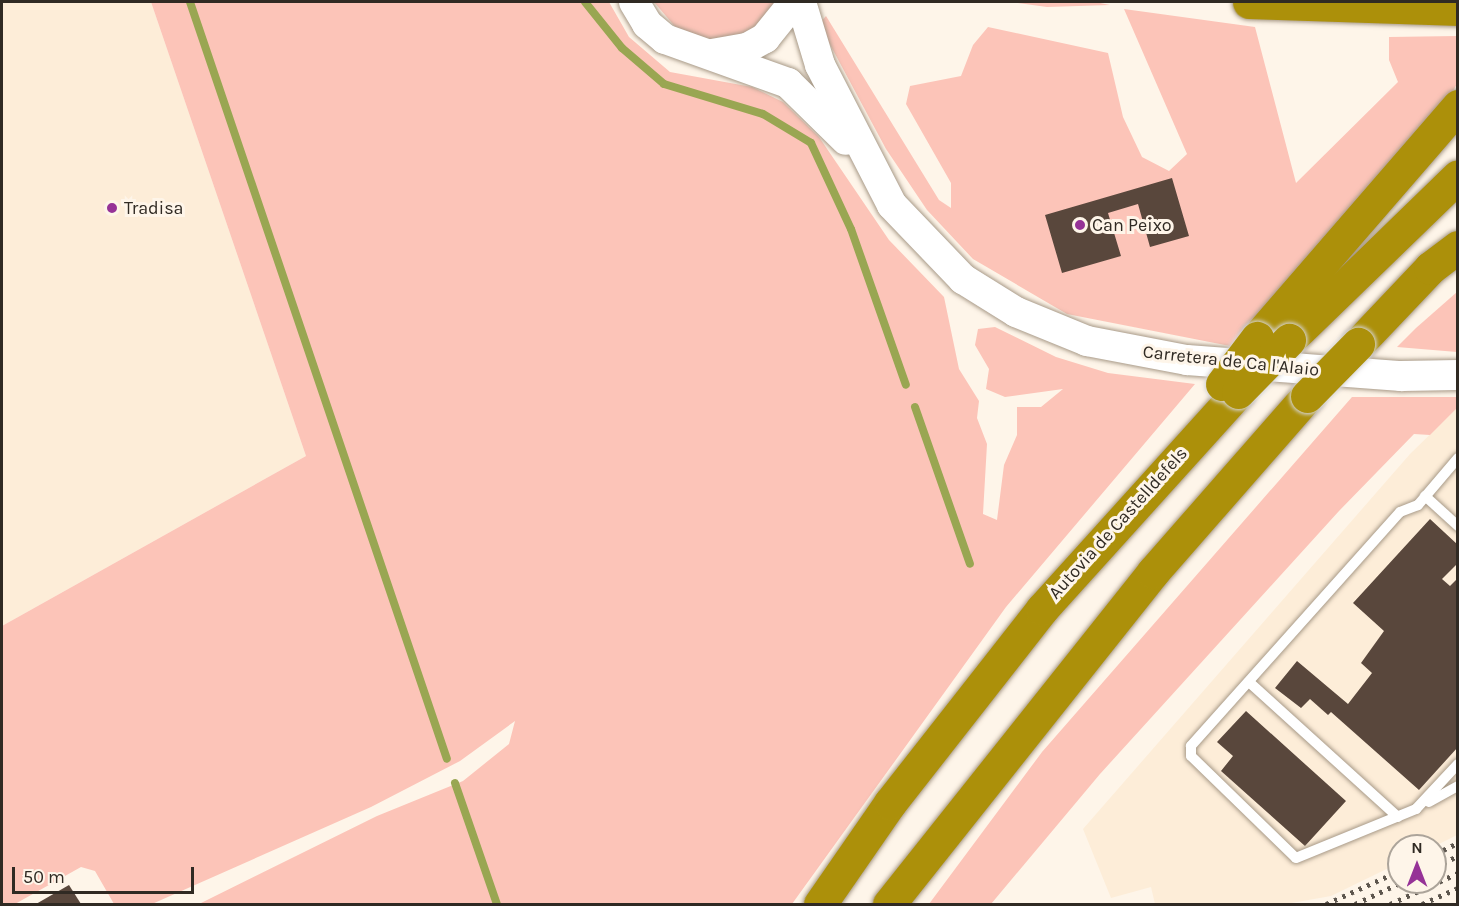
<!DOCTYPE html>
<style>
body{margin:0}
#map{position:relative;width:1459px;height:906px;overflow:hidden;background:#fef5e9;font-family:Karla,sans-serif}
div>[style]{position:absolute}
.built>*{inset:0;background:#fdedd8}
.green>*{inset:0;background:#fcc4b8}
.stream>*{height:8px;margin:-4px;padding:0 4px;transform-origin:4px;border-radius:4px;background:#99a652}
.building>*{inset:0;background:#59473c}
.roads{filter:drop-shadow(0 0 2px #a89a88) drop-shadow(0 0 2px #a89a88)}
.lane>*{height:10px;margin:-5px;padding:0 5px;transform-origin:5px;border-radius:5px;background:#fff}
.secondary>*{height:30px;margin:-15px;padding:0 15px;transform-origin:15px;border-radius:15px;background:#fff}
.highway>*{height:33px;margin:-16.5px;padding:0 16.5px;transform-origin:16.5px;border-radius:16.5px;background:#ac900a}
.rail>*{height:4.5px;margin-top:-2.25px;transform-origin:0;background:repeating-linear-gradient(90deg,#5d564e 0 3px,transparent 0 9px)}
.bridges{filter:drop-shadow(0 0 2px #d6d4d3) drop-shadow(0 0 2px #d6d4d3)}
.highway-bridge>*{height:33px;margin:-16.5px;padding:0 16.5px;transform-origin:16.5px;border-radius:16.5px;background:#ac900a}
.dots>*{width:16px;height:16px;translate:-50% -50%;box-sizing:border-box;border:3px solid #fef5e9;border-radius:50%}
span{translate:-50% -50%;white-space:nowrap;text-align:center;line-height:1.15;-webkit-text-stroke:6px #fef5e9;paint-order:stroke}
.poi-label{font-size:18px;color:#302a23}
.left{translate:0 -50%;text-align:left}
.street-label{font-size:18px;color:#302a23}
.frame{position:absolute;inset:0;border:3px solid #302a23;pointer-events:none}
.north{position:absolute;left:1387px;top:834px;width:60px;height:60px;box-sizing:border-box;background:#fef5e9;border:2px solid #aca49a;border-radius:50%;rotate:0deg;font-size:16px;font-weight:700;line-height:24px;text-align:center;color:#302a23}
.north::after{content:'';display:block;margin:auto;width:21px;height:27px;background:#963297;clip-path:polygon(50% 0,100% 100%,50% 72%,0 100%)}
.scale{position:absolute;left:12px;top:867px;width:182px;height:27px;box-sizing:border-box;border:3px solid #302a23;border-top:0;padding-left:8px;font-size:18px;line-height:21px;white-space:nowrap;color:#302a23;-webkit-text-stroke:4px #fef5e9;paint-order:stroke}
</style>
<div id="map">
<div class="built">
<i style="clip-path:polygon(2px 2px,151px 2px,306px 456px,2px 626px)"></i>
<i style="clip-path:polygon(1457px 408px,1457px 835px,1435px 846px,1399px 846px,1399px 863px,1331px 896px,1286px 904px,1155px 904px,1151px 887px,1111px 898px,1083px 829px,1410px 454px)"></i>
</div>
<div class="green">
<i style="clip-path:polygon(151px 2px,609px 2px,629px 37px,670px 72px,752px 87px,783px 102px,819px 137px,889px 240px,944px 297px,959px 369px,979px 401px,977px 418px,987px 444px,983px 514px,997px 520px,1004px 465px,1017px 435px,1017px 407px,1041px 407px,1063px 389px,1005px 397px,986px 389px,989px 369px,975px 345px,978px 329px,995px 327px,1056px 357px,1108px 373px,1195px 384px,1006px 607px,792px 904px,199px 904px,377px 816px,463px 781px,509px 744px,515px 721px,460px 761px,371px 807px,152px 904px,114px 904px,95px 871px,81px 867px,15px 904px,2px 904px,2px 626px,306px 456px)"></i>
<i style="clip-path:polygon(654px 2px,777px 2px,757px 28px,718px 42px,677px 29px)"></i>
<i style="clip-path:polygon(1011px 2px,1095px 2px,1110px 5px,1047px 7px)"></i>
<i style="clip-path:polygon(1124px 9px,1255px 27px,1296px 183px,1398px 82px,1389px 60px,1389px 37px,1457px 36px,1457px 84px,1446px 103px,1332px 245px,1230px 346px,1067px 314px,973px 259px,927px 210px,886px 149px,819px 24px,826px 16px,939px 200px,951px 208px,951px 183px,906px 104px,910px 86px,961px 76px,973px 45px,988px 27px,1108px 53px,1123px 117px,1142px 157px,1169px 171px,1187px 154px)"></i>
<i style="clip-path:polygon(1457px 292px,1457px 352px,1397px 347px,1416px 328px)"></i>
<i style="clip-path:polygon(1352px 397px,1457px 397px,1457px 408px,1430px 435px,1414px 434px,1339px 511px,1100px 774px,991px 904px,929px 904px,1042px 752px)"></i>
</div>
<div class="stream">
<i style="left:190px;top:2px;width:799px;rotate:71.25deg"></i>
<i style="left:585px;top:2px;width:59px;rotate:51.2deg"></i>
<i style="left:622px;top:48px;width:55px;rotate:40.6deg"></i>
<i style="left:664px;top:84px;width:103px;rotate:16.9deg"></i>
<i style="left:763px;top:114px;width:56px;rotate:31.1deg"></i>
<i style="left:811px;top:143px;width:95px;rotate:65.1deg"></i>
<i style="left:851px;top:229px;width:165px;rotate:70.6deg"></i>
<i style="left:915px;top:407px;width:166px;rotate:70.7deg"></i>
<i style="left:455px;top:783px;width:128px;rotate:70.9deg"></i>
</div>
<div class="building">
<i style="clip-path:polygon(1172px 178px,1189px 236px,1150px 247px,1138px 204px,1108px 213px,1121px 256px,1062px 273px,1045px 215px)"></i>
<i style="clip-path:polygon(1430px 519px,1458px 545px,1458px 563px,1442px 579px,1450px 586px,1458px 578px,1458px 747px,1419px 790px,1331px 712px,1328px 715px,1310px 699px,1301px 708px,1275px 688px,1297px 661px,1348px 704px,1372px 673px,1361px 663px,1384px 631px,1353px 603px)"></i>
<i style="clip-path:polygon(1246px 711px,1346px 801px,1305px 846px,1221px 771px,1233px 756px,1217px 742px)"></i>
<i style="clip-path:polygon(69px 885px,81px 904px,36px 904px)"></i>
</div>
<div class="roads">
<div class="lane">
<i style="left:1458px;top:458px;width:62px;rotate:130.4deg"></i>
<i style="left:1418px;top:505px;width:19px;rotate:159deg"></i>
<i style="left:1400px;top:512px;width:314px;rotate:131.8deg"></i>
<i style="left:1191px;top:746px;width:10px;rotate:90deg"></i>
<i style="left:1191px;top:756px;width:146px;rotate:44.2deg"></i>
<i style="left:1296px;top:858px;width:130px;rotate:-22.2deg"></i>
<i style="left:1416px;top:809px;width:62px;rotate:-47deg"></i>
<i style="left:1425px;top:496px;width:45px;rotate:42.3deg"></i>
<i style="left:1249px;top:682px;width:201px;rotate:42.2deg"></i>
<i style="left:1429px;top:802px;width:33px;rotate:-29deg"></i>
</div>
<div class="secondary">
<i style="left:634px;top:2px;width:26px;rotate:59deg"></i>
<i style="left:647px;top:24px;width:23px;rotate:40deg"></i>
<i style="left:665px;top:39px;width:131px;rotate:19.7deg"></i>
<i style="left:788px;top:83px;width:81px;rotate:44.5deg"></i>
<i style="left:801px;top:2px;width:66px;rotate:73.2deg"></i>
<i style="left:820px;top:65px;width:157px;rotate:62.8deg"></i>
<i style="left:892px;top:205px;width:103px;rotate:46.2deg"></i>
<i style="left:963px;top:279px;width:62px;rotate:31.9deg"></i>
<i style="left:1016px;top:312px;width:77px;rotate:22.2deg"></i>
<i style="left:1087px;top:341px;width:102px;rotate:10.8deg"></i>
<i style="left:1187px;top:360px;width:215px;rotate:4.3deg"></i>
<i style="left:1401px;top:376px;width:57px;rotate:-1deg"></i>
<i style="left:712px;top:54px;width:36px;rotate:-10deg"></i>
<i style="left:747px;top:48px;width:21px;rotate:-29deg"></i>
<i style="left:765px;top:38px;width:46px;rotate:-51.1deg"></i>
</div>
<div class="highway">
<i style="left:1249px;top:2px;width:209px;rotate:1.9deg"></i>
<i style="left:1257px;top:338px;width:307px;rotate:-49.1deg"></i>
<i style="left:1289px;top:340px;width:235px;rotate:-44.1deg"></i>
<i style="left:1358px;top:344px;width:105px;rotate:-46.5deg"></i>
<i style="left:1430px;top:268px;width:35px;rotate:-37deg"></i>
<i style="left:820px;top:904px;width:123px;rotate:-55.3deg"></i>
<i style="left:890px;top:803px;width:246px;rotate:-51.9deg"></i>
<i style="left:1042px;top:609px;width:292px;rotate:-47.9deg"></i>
<i style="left:889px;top:904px;width:424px;rotate:-51.5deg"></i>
<i style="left:1153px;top:572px;width:234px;rotate:-48.8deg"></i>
</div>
</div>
<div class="rail">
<i style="left:1435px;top:854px;width:25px;rotate:-26deg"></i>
<i style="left:1435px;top:867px;width:25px;rotate:-26deg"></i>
<i style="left:1326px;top:904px;width:80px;rotate:-24.3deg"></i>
<i style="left:1355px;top:904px;width:52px;rotate:-25.1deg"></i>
<i style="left:1390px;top:904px;width:75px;rotate:-24.5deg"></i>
<i style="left:1422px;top:904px;width:39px;rotate:-24deg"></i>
</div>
<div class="bridges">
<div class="highway-bridge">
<i style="left:1222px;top:384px;width:58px;rotate:-52.7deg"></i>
<i style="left:1238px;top:392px;width:73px;rotate:-45.6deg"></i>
<i style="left:1307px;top:396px;width:73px;rotate:-45.6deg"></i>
</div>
</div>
<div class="dots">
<i style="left:112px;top:208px;background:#963297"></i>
<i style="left:1080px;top:225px;background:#963297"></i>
</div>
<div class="poi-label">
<span class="left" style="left:124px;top:208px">Tradisa</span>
<span class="left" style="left:1092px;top:225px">Can Peixo</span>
</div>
<div class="street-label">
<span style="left:1231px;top:361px;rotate:6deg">Carretera de Ca l'Alaio</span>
<span style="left:1118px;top:523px;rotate:-48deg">Autovia de Castelldefels</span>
</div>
<div class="frame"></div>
<div class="north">N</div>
<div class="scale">50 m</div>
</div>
